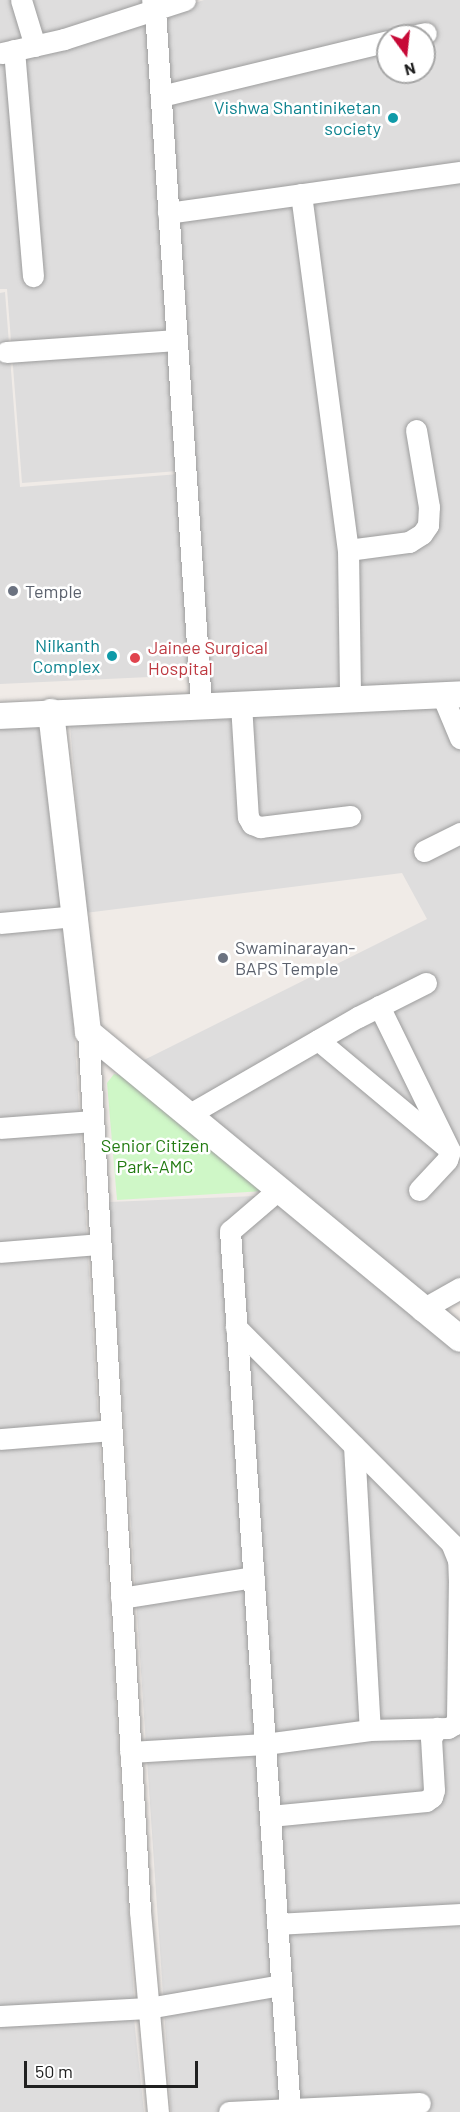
<!DOCTYPE html>
<style>
body{margin:0}
#map{position:relative;width:460px;height:2112px;overflow:hidden;background:#f0ebe7;font-family:Barlow,sans-serif}
div>[style]{position:absolute}
.residential>*{inset:0;background:#dedddd}
.park>*{inset:0;background:#cff7c7}
.roads{filter:drop-shadow(0 0 2px #9d9d9d) drop-shadow(0 0 2px #9d9d9d)}
.minor>*{height:21px;margin:-10.5px;padding:0 10.5px;transform-origin:10.5px;border-radius:10.5px;background:#fff}
.tertiary>*{height:26px;margin:-13px;padding:0 13px;transform-origin:13px;border-radius:13px;background:#fff}
.dots>*{width:16px;height:16px;translate:-50% -50%;box-sizing:border-box;border:3px solid #fff;border-radius:50%}
span{translate:-50% -50%;white-space:nowrap;text-align:center;line-height:1.15;-webkit-text-stroke:5px #fff;paint-order:stroke}
.culture-label{font-size:18px;color:#0d838f}
.right{translate:-100% -50%;text-align:right}
.worship-label{font-size:18px;color:#5b616d}
.left{translate:0 -50%;text-align:left}
.health-label{font-size:18px;color:#be3a42}
.park-label{font-size:18px;color:#227b11}
.north{position:absolute;left:376px;top:24px;width:60px;height:60px;box-sizing:border-box;background:#fff;border:2px solid #a6a6a6;border-radius:50%;rotate:165deg;font-size:16px;font-weight:700;line-height:24px;text-align:center;color:#202020}
.north::after{content:'';display:block;margin:auto;width:21px;height:27px;background:#c70937;clip-path:polygon(50% 0,100% 100%,50% 72%,0 100%)}
.scale{position:absolute;left:24px;top:2061px;width:174px;height:27px;box-sizing:border-box;border:3px solid #202020;border-top:0;padding-left:8px;font-size:18px;line-height:21px;white-space:nowrap;color:#202020;-webkit-text-stroke:4px #fff;paint-order:stroke}
</style>
<div id="map">
<div class="residential">
<i style="clip-path:polygon(0 0,168px 0,0 48px)"></i>
<i style="clip-path:polygon(evenodd,204px 0,460px 0,460px 687px,205px 699px,191px 470px,22px 483px,7px 289px,0 289px,0 61px,60px 47px,204px 0,388px 36px,424px 36px,424px 72px,388px 72px,388px 36px)"></i>
<i style="clip-path:polygon(5px 292px,20px 487px,179px 474px,192px 675px,0 684px,0 293px)"></i>
<i style="clip-path:polygon(460px 707px,460px 1298px,437px 1312px,142px 1061px,427px 919px,402px 873px,85px 913px,70px 724px)"></i>
<i style="clip-path:polygon(39px 725px,74px 1030px,134px 1999px,0 2006px,0 727px)"></i>
<i style="clip-path:polygon(277px 1195px,460px 1341px,460px 2112px,171px 2112px,109px 1202px)"></i>
<i style="clip-path:polygon(134px 2018px,144px 2112px,0 2112px,0 2027px)"></i>
</div>
<div class="park">
<i style="clip-path:polygon(114px 1074px,124px 1076px,263px 1191px,117px 1200px,107px 1083px)"></i>
</div>
<div class="roads">
<div class="minor">
<i style="left:21px;top:0;width:48px;rotate:73.1deg"></i>
<i style="left:152px;top:0;width:10px;rotate:73deg"></i>
<i style="left:155px;top:10px;width:697px;rotate:86.21deg"></i>
<i style="left:411px;top:36px;width:15px;rotate:-11deg"></i>
<i style="left:14px;top:50px;width:227px;rotate:85.2deg"></i>
<i style="left:2px;top:53px;width:64px;rotate:-12.7deg"></i>
<i style="left:64px;top:39px;width:127px;rotate:-17.9deg"></i>
<i style="left:161px;top:96px;width:234px;rotate:-13.6deg"></i>
<i style="left:301px;top:194px;width:359px;rotate:82.5deg"></i>
<i style="left:348px;top:550px;width:149px;rotate:89.2deg"></i>
<i style="left:168px;top:213px;width:295px;rotate:-8deg"></i>
<i style="left:6px;top:352px;width:171px;rotate:-4deg"></i>
<i style="left:348px;top:550px;width:62px;rotate:-7.5deg"></i>
<i style="left:409px;top:542px;width:15px;rotate:-32deg"></i>
<i style="left:422px;top:534px;width:11px;rotate:-56deg"></i>
<i style="left:428px;top:525px;width:18px;rotate:-87deg"></i>
<i style="left:429px;top:507px;width:78px;rotate:-99.6deg"></i>
<i style="left:442px;top:695px;width:47px;rotate:67.3deg"></i>
<i style="left:241px;top:704px;width:113px;rotate:86.5deg"></i>
<i style="left:248px;top:817px;width:8px;rotate:60deg"></i>
<i style="left:252px;top:824px;width:9px;rotate:21deg"></i>
<i style="left:260px;top:827px;width:91px;rotate:-7deg"></i>
<i style="left:424px;top:851px;width:40px;rotate:-26.6deg"></i>
<i style="left:0;top:923px;width:75px;rotate:-5.3deg"></i>
<i style="left:379px;top:1006px;width:161px;rotate:63.9deg"></i>
<i style="left:450px;top:1151px;width:9px;rotate:108deg"></i>
<i style="left:447px;top:1160px;width:41px;rotate:133deg"></i>
<i style="left:88px;top:1032px;width:881px;rotate:86.61deg"></i>
<i style="left:140px;top:1911px;width:202px;rotate:84.9deg"></i>
<i style="left:318px;top:1040px;width:164px;rotate:39.8deg"></i>
<i style="left:188px;top:1115px;width:196px;rotate:-30deg"></i>
<i style="left:358px;top:1017px;width:76px;rotate:-26.6deg"></i>
<i style="left:0;top:1128px;width:93px;rotate:-4.3deg"></i>
<i style="left:278px;top:1190px;width:63px;rotate:139.5deg"></i>
<i style="left:230px;top:1231px;width:883px;rotate:86.1deg"></i>
<i style="left:0;top:1252px;width:100px;rotate:-4.6deg"></i>
<i style="left:421px;top:1310px;width:45px;rotate:-29.4deg"></i>
<i style="left:0;top:1439px;width:111px;rotate:-4.6deg"></i>
<i style="left:354px;top:1446px;width:284px;rotate:86.8deg"></i>
<i style="left:121px;top:1598px;width:134px;rotate:-9deg"></i>
<i style="left:130px;top:1752px;width:135px;rotate:-3.4deg"></i>
<i style="left:265px;top:1744px;width:106px;rotate:-7.6deg"></i>
<i style="left:370px;top:1730px;width:78px;rotate:-1.5deg"></i>
<i style="left:448px;top:1728px;width:8px;rotate:-30deg"></i>
<i style="left:455px;top:1724px;width:5px;rotate:-68deg"></i>
<i style="left:457px;top:1719px;width:136px;rotate:-89.2deg"></i>
<i style="left:459px;top:1583px;width:23px;rotate:-92deg"></i>
<i style="left:458px;top:1560px;width:18px;rotate:-112deg"></i>
<i style="left:451px;top:1543px;width:305px;rotate:-134.9deg"></i>
<i style="left:270px;top:1816px;width:157px;rotate:-5.5deg"></i>
<i style="left:426px;top:1801px;width:7px;rotate:-34deg"></i>
<i style="left:432px;top:1797px;width:7px;rotate:-74deg"></i>
<i style="left:434px;top:1790px;width:52px;rotate:-93.3deg"></i>
<i style="left:431px;top:1738px;width:12px;rotate:-59deg"></i>
<i style="left:277px;top:1924px;width:183px;rotate:-3.1deg"></i>
<i style="left:0;top:2016px;width:148px;rotate:-3.1deg"></i>
<i style="left:148px;top:2008px;width:135px;rotate:-9.8deg"></i>
<i style="left:229px;top:2112px;width:191px;rotate:-2.7deg"></i>
</div>
<div class="tertiary">
<i style="left:51px;top:712px;width:322px;rotate:83.4deg"></i>
<i style="left:88px;top:1032px;width:482px;rotate:39.5deg"></i>
<i style="left:0;top:716px;width:461px;rotate:-2.7deg"></i>
</div>
</div>
<div class="dots">
<i style="left:393px;top:118px;background:#0f9aa8"></i>
<i style="left:13px;top:591px;background:#6b7280"></i>
<i style="left:112px;top:656px;background:#0f9aa8"></i>
<i style="left:135px;top:658px;background:#e0444e"></i>
<i style="left:223px;top:958px;background:#6b7280"></i>
</div>
<div class="culture-label">
<span class="right" style="left:381px;top:118px">Vishwa Shantiniketan<br>society</span>
<span class="right" style="left:100px;top:656px">Nilkanth<br>Complex</span>
</div>
<div class="worship-label">
<span class="left" style="left:25px;top:591px">Temple</span>
<span class="left" style="left:235px;top:958px">Swaminarayan-<br>BAPS Temple</span>
</div>
<div class="health-label">
<span class="left" style="left:148px;top:658px">Jainee Surgical<br>Hospital</span>
</div>
<div class="park-label">
<span style="left:155px;top:1156px">Senior Citizen<br>Park-AMC</span>
</div>
<div class="north">N</div>
<div class="scale">50 m</div>
</div>
